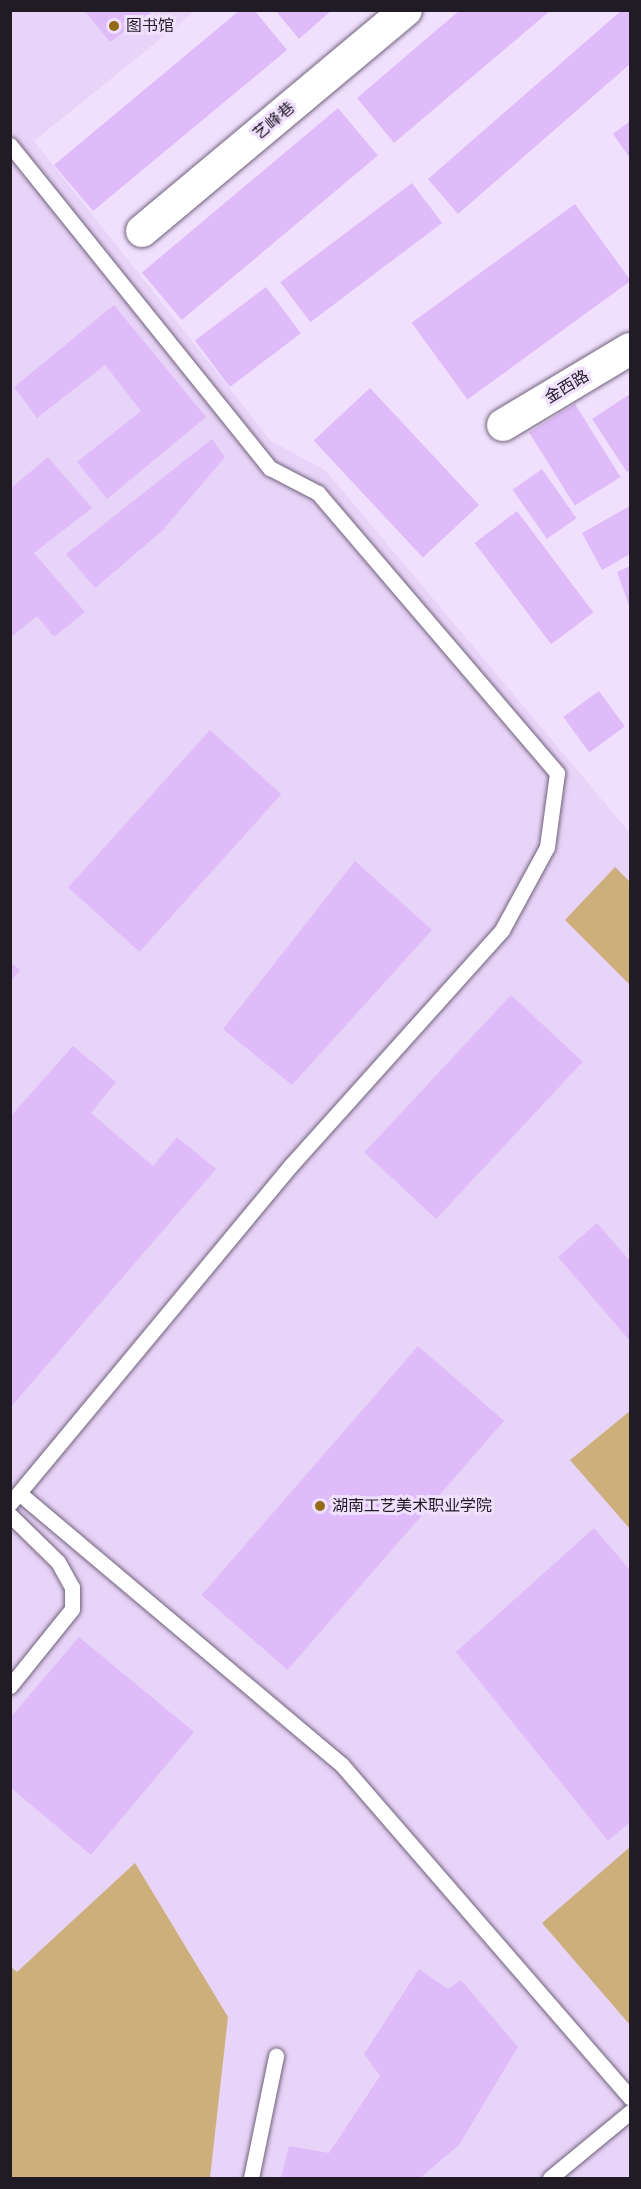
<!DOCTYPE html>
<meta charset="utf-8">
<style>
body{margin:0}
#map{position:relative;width:641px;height:2189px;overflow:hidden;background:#f0e0fd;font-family:"Roboto Serif","Noto Sans SC",serif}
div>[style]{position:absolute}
.built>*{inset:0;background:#e8d4f8}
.green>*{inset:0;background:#cdaf7c}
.building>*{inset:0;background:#dfbbfa;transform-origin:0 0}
.roads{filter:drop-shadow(0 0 2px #70627b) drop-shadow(0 0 2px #70627b)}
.lane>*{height:15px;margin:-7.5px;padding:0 7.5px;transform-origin:7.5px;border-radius:7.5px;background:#fff}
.street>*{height:32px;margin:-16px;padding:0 16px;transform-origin:16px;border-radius:16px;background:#fff}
.dots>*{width:16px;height:16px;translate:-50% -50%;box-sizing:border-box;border:3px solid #f0e0fd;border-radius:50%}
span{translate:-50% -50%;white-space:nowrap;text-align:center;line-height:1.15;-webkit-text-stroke:6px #f0e0fd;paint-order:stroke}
.poi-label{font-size:16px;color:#211b26}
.left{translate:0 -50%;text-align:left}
.street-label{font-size:16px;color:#211b26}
.frame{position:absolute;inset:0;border:12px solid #211b26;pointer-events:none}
</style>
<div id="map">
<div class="built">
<i style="clip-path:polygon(11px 11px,195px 11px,34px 141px,271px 441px,325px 470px,630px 833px,630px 2178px,11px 2178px)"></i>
</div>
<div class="green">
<i style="clip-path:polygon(615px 867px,630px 882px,630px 985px,565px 920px)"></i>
<i style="clip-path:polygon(630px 1411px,630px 1529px,570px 1460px)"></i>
<i style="clip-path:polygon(630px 1847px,630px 2025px,542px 1923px)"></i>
<i style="clip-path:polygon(135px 1863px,228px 2017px,210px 2178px,11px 2178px,11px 1967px,17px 1972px)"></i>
</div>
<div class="building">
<i style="clip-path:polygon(84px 10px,154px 10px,110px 42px)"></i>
<i style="clip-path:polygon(240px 10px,254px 10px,287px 50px,93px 211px,54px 165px)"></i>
<i style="clip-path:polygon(275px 10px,332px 10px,299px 39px)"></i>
<i style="clip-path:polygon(460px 10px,551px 10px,394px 143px,357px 98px)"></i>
<i style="clip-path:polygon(622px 10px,630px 10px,630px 64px,458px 214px,428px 179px)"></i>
<i style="left:338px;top:108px;width:62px;height:256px;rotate:50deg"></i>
<i style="clip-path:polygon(630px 121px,630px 158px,613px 134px)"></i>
<i style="left:412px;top:183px;width:50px;height:165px;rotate:53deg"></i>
<i style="left:575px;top:204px;width:95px;height:202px;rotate:54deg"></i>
<i style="left:266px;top:287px;width:58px;height:89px;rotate:53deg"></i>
<i style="clip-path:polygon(114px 305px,206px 417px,107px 499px,77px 462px,141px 411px,105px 365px,37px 418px,14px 387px)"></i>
<i style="left:370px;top:388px;width:160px;height:77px;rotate:47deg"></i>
<i style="clip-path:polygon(630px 394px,630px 470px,627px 472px,592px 419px)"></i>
<i style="left:575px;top:404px;width:86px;height:54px;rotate:58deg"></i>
<i style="clip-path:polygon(212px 439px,225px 457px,162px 531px,95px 588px,66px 554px)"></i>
<i style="clip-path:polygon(48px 457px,92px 508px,34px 553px,85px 612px,54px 637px,37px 616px,10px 638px,10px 489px)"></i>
<i style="left:542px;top:469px;width:60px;height:36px;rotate:55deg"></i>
<i style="clip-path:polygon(630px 506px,630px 554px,602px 570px,582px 533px)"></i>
<i style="left:517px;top:511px;width:127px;height:53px;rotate:53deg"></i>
<i style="clip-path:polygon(630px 566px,630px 608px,617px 572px)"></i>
<i style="left:599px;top:691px;width:44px;height:44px;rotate:54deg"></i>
<i style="left:210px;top:730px;width:96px;height:212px;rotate:42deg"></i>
<i style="clip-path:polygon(355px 861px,432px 930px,292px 1085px,223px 1029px)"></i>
<i style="clip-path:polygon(10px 962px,20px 970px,10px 982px)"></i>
<i style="left:511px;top:995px;width:98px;height:215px;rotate:43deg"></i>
<i style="clip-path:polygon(73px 1046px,116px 1082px,91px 1113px,153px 1166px,177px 1137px,216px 1169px,10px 1408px,10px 1117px)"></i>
<i style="clip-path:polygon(597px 1223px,630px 1261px,630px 1341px,558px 1257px)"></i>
<i style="left:418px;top:1346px;width:114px;height:330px;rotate:41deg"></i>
<i style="clip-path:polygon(594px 1528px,630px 1570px,630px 1822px,608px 1841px,456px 1652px)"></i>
<i style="clip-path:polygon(79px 1637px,194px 1732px,91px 1855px,10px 1787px,10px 1718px)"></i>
<i style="clip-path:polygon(419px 1969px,448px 1989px,461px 1980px,518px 2047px,459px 2145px,420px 2178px,281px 2178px,289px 2146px,329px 2153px,380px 2076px,364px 2054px)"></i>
</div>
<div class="roads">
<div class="lane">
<i style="left:10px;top:145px;width:415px;rotate:51.2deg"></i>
<i style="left:270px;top:468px;width:54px;rotate:27.5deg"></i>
<i style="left:318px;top:493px;width:368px;rotate:49.5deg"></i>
<i style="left:557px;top:773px;width:75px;rotate:97.7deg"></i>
<i style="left:547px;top:847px;width:94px;rotate:118.5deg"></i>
<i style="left:502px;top:930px;width:316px;rotate:131.9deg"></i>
<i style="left:291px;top:1165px;width:440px;rotate:129.7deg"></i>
<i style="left:19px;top:1493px;width:422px;rotate:40.1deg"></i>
<i style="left:342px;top:1765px;width:440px;rotate:49.1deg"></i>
<i style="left:10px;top:1515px;width:67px;rotate:44.4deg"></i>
<i style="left:58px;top:1562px;width:29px;rotate:61deg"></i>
<i style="left:72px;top:1587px;width:22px;rotate:90deg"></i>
<i style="left:72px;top:1609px;width:99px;rotate:128.8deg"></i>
<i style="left:251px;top:2178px;width:125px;rotate:-78.4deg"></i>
<i style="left:550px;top:2178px;width:104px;rotate:-39.5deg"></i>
</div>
<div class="street">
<i style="left:142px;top:231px;width:344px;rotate:-39.9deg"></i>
<i style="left:503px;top:425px;width:148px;rotate:-30.9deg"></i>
</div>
</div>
<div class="dots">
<i style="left:114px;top:26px;background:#936b14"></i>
<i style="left:320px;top:1506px;background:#936b14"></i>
</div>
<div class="poi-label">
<span class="left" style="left:126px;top:26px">图书馆</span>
<span class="left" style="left:332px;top:1506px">湖南工艺美术职业学院</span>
</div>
<div class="street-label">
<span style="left:274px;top:121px;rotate:-40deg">艺峰巷</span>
<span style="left:567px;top:387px;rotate:-31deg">金西路</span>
</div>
<div class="frame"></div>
</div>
